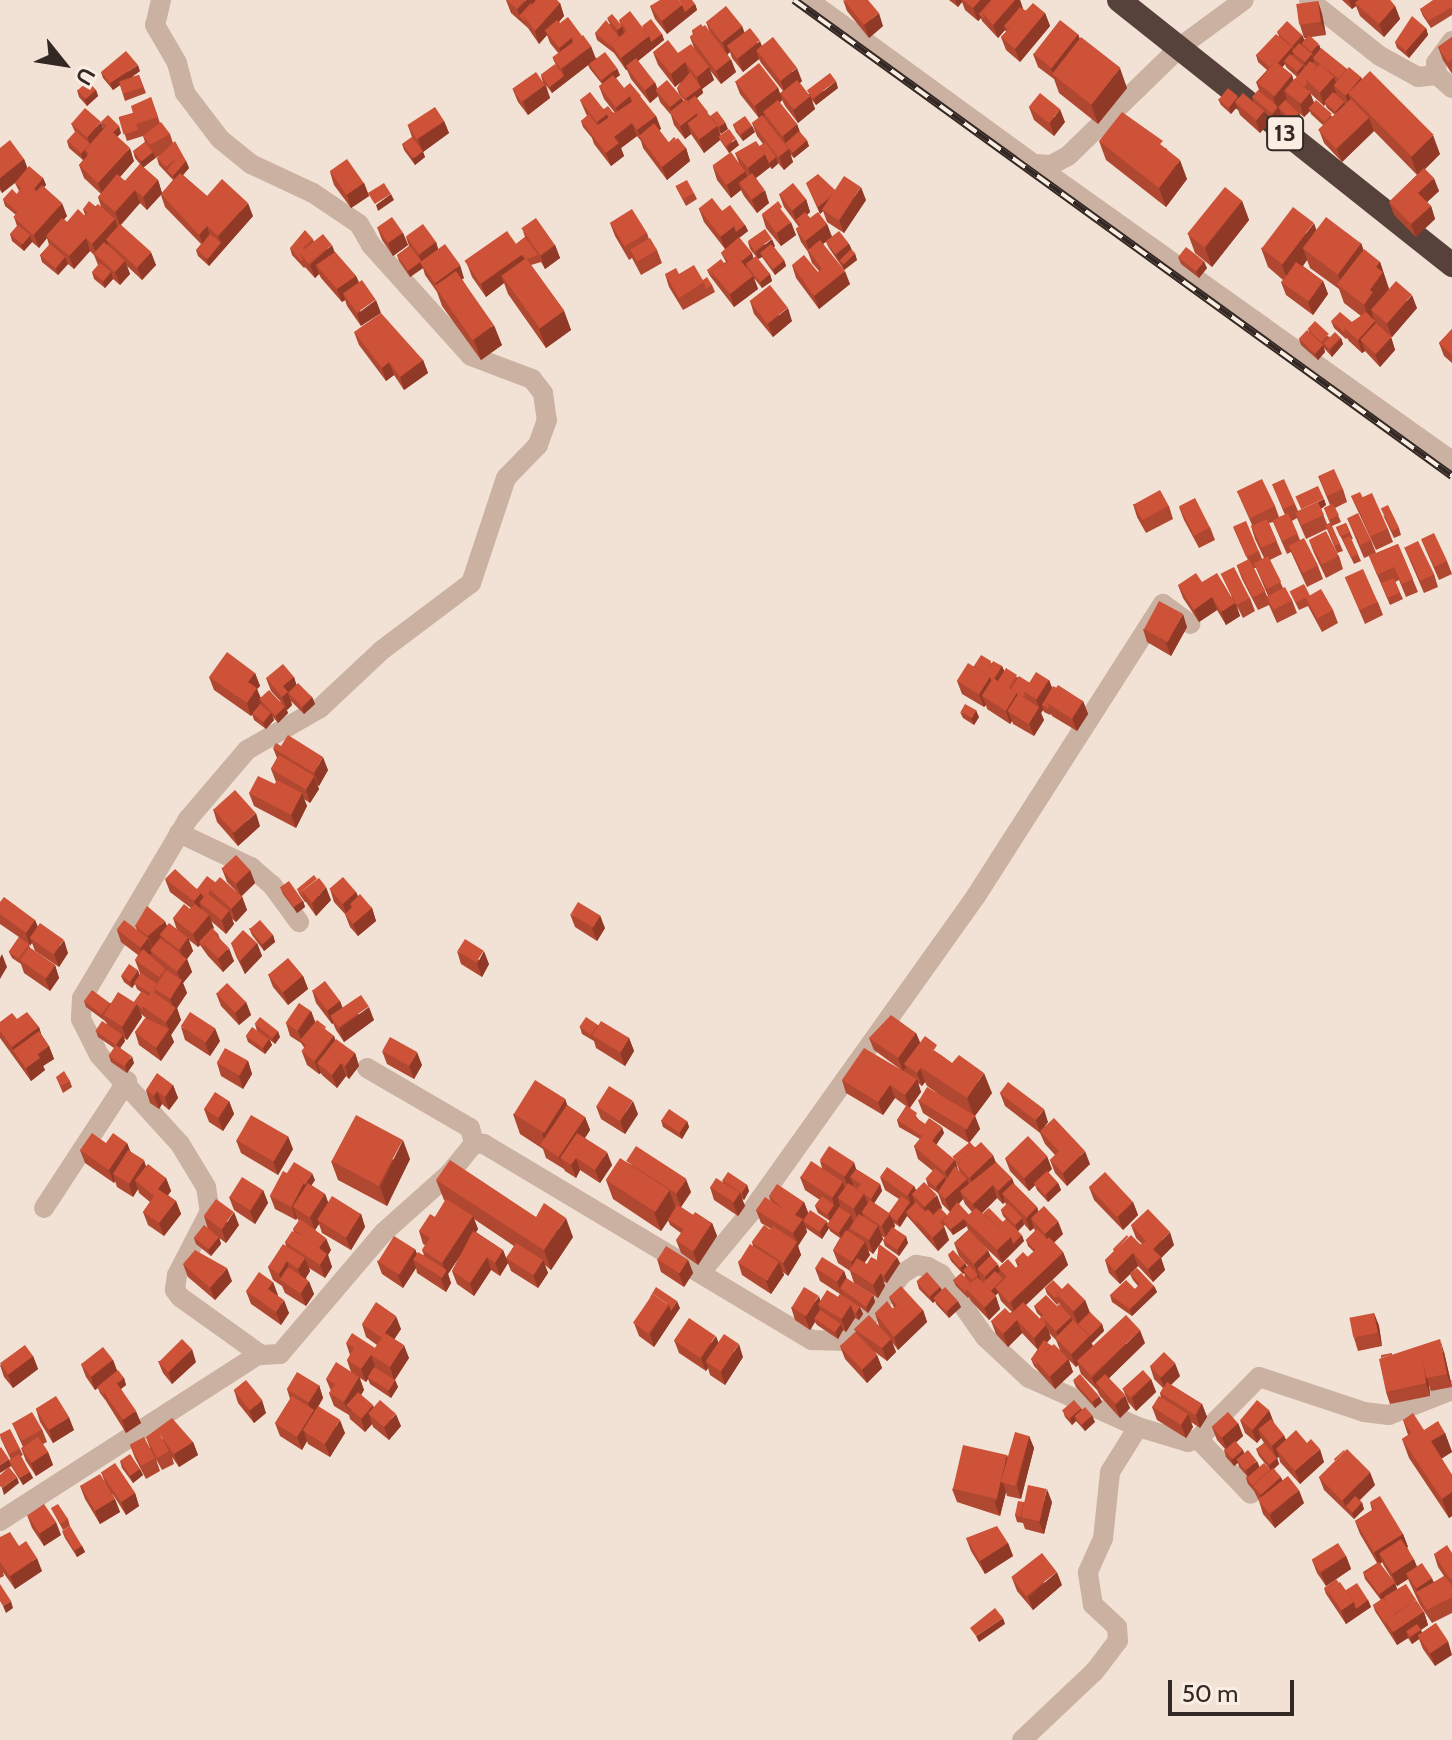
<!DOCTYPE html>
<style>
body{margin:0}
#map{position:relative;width:1452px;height:1740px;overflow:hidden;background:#f2e2d5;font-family:Cabin,sans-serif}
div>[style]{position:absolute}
.minor>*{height:20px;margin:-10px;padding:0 10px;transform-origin:10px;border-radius:10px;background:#cab1a1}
.highway>*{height:24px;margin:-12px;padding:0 12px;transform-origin:12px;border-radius:12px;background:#56413b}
.rail>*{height:8px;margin-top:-4px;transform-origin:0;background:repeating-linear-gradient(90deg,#faede2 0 15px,#342824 0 30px);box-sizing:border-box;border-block:2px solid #342824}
.wall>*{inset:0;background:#b04730}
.shaded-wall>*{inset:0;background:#903927}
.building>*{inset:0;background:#cd5238;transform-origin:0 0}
span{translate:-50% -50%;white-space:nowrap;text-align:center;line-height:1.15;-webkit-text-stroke:7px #faede2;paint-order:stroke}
.shield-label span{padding:2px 6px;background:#faede2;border:2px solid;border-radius:6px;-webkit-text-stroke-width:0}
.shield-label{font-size:24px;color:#342824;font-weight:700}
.north{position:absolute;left:24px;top:24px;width:80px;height:80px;-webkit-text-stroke:6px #faede2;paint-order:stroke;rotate:120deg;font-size:22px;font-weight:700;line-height:32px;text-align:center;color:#342824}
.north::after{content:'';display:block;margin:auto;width:28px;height:36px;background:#342824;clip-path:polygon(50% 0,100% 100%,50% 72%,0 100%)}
.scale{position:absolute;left:1168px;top:1680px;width:126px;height:36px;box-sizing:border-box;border:4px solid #342824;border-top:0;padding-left:10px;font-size:24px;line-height:28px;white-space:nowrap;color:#342824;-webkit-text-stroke:6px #faede2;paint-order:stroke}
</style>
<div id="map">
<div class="minor">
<i style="left:161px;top:0;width:26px;rotate:103deg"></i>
<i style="left:155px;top:25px;width:44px;rotate:59.9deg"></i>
<i style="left:177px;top:63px;width:31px;rotate:75deg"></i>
<i style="left:185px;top:93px;width:58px;rotate:52.7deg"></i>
<i style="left:220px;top:139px;width:40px;rotate:39deg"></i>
<i style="left:251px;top:164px;width:68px;rotate:25.1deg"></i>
<i style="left:313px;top:193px;width:55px;rotate:34deg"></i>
<i style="left:359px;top:224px;width:24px;rotate:60deg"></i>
<i style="left:371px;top:245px;width:149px;rotate:48deg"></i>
<i style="left:471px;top:356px;width:65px;rotate:20.7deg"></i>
<i style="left:532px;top:379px;width:18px;rotate:52deg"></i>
<i style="left:543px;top:393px;width:27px;rotate:82deg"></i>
<i style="left:547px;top:420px;width:27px;rotate:110deg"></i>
<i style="left:538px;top:445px;width:46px;rotate:134.1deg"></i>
<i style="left:506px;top:478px;width:111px;rotate:108.4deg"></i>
<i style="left:471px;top:583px;width:111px;rotate:143deg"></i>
<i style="left:382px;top:650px;width:85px;rotate:136.9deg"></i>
<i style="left:320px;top:708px;width:84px;rotate:150.1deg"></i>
<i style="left:247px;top:750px;width:91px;rotate:130.5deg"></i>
<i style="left:188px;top:819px;width:208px;rotate:120.6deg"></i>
<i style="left:82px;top:998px;width:21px;rotate:93deg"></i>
<i style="left:81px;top:1019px;width:40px;rotate:63.4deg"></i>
<i style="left:99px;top:1055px;width:120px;rotate:47.7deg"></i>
<i style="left:180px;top:1144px;width:50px;rotate:58.8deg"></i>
<i style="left:206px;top:1187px;width:24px;rotate:81deg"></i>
<i style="left:210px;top:1211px;width:72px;rotate:117.3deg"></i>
<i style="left:177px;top:1275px;width:15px;rotate:98deg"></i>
<i style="left:175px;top:1290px;width:9px;rotate:54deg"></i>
<i style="left:180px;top:1297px;width:100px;rotate:35.6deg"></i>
<i style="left:261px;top:1355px;width:19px;rotate:-3deg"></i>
<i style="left:280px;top:1354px;width:160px;rotate:-49.6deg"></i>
<i style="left:384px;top:1232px;width:89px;rotate:-41.8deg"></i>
<i style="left:450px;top:1173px;width:38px;rotate:-51deg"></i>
<i style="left:474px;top:1143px;width:10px;rotate:6deg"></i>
<i style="left:484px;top:1144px;width:382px;rotate:30.9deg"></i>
<i style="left:812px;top:1340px;width:32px;rotate:2deg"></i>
<i style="left:844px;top:1341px;width:14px;rotate:-34deg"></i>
<i style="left:856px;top:1333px;width:75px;rotate:-52.1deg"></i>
<i style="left:902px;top:1274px;width:17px;rotate:-33deg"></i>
<i style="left:916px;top:1265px;width:12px;rotate:9deg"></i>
<i style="left:928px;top:1267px;width:15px;rotate:28deg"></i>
<i style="left:941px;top:1274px;width:77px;rotate:55.1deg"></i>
<i style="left:985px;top:1337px;width:60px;rotate:43deg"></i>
<i style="left:1029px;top:1378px;width:120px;rotate:24.2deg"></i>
<i style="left:1138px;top:1427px;width:52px;rotate:16.7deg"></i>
<i style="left:1188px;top:1442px;width:10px;rotate:-17deg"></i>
<i style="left:1198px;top:1439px;width:87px;rotate:-45.5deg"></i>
<i style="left:1259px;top:1377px;width:111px;rotate:18.4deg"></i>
<i style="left:1364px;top:1412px;width:25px;rotate:7deg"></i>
<i style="left:1389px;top:1415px;width:68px;rotate:-21.6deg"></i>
<i style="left:808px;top:0;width:279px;rotate:36deg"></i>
<i style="left:1034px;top:164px;width:17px;rotate:3deg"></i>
<i style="left:1051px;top:165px;width:19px;rotate:-28deg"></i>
<i style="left:1068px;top:156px;width:156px;rotate:-44.2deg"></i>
<i style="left:1180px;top:47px;width:79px;rotate:-36.3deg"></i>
<i style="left:1309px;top:0;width:90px;rotate:38.3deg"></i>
<i style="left:1380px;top:56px;width:43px;rotate:28.9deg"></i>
<i style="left:1418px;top:77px;width:19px;rotate:-6deg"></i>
<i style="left:1452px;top:41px;width:27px;rotate:126deg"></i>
<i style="left:1436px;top:63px;width:12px;rotate:85deg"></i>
<i style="left:1437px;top:75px;width:20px;rotate:41deg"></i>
<i style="left:1034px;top:164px;width:513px;rotate:35.39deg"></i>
<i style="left:179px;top:833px;width:80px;rotate:25.3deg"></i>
<i style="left:251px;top:867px;width:28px;rotate:41deg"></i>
<i style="left:272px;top:885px;width:46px;rotate:53.9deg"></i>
<i style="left:367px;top:1068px;width:119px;rotate:30.2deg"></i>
<i style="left:470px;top:1128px;width:16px;rotate:75deg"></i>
<i style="left:44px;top:1208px;width:152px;rotate:-56.8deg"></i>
<i style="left:701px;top:1272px;width:77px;rotate:-50.3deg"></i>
<i style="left:750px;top:1213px;width:389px;rotate:-54.5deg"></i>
<i style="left:976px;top:896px;width:347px;rotate:-57.4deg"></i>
<i style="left:1163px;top:604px;width:34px;rotate:36deg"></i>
<i style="left:1198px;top:1439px;width:76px;rotate:46.1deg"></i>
<i style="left:0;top:1521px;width:308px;rotate:-32.8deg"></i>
<i style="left:1022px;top:1740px;width:100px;rotate:-43.4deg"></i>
<i style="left:1095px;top:1671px;width:38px;rotate:-53deg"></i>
<i style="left:1118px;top:1641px;width:14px;rotate:-94deg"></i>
<i style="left:1117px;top:1627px;width:33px;rotate:-137deg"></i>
<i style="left:1093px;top:1605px;width:33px;rotate:-99deg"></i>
<i style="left:1088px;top:1572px;width:36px;rotate:-66deg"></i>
<i style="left:1103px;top:1539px;width:67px;rotate:-84deg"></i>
<i style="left:1110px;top:1472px;width:53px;rotate:-58.1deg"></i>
</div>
<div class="highway">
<i style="left:1119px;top:0;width:426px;rotate:38.5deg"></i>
</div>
<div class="rail">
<i style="left:794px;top:0;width:812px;rotate:35.88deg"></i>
</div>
<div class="wall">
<i style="clip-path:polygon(506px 0,560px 3px,564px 16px,559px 22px,596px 58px,620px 75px,616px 78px,624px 88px,656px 116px,661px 129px,659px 130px,668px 142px,686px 148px,690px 161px,667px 180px,643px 148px,641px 141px,637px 136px,621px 148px,624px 156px,611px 166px,594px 144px,592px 138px,583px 127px,581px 121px,587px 116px,580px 100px,615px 113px,604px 99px,599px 86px,602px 84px,590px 69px,588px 65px,552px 93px,546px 85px,550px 98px,528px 115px,518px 102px,513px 90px,543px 82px,541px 76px,556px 65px,553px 59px,559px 54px,550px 43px,547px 35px,539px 44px,528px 28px,511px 13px)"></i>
<i style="clip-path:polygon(843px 0,883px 26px,869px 38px,847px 11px)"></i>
<i style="clip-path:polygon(949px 0,1020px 0,1023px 9px,1026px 11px,1045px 13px,1050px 26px,1020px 62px,1006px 50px,1001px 37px,1006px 32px,1005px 30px,998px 38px,982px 21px,981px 18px,978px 21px,965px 10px,962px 2px,958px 7px)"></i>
<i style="clip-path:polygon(1342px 0,1390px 0,1395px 6px,1400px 19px,1384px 37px,1360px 16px,1356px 6px,1352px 9px)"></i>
<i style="clip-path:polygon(1452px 0,1452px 15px,1431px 28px,1423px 16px,1420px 9px)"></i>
<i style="clip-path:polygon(evenodd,1318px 1px,1322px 14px,1326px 35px,1311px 37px,1320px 48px,1347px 69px,1361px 77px,1362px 80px,1440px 154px,1425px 169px,1439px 191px,1427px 202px,1431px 206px,1435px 219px,1416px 237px,1394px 215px,1389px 202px,1417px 175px,1374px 131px,1342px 162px,1324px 143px,1319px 130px,1324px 126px,1311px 114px,1310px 111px,1304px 117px,1299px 113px,1302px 119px,1295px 126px,1281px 114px,1274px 121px,1264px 112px,1268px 124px,1260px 133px,1240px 115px,1237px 107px,1231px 114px,1221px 105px,1218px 99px,1239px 98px,1253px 102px,1252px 97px,1259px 90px,1256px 82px,1267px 70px,1258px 62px,1256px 55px,1279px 36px,1277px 32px,1302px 35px,1304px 40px,1306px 38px,1304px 38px,1300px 25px,1318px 1px,1285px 64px,1286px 67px,1297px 77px,1295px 79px,1293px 80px,1292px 75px,1282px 67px,1285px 64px,1318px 1px,1309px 90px,1310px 93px,1324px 106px,1325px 104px,1327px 108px,1335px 115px,1333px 117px,1313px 102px,1309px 91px,1309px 90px)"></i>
<i style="clip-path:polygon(695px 4px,697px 10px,667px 34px,655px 19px,650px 6px)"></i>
<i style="clip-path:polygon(607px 18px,622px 26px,624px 33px,619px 20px,662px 34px,664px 40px,638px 61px,657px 88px,682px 98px,683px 101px,684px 100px,679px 94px,677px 88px,681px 82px,675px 87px,658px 65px,653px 52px,678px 53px,694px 48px,690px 37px,693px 35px,692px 31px,710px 33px,706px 22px,742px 26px,744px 32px,802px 81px,800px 83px,808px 94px,838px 88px,816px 105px,812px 100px,815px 109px,798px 123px,785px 106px,782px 100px,780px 103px,797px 124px,799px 131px,809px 146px,794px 158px,790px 154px,793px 162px,784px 170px,778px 163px,772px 169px,770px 167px,756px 178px,769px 203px,757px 213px,744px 196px,741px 190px,731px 198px,717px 180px,713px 167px,739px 163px,735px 153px,760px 146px,763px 144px,757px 136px,752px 123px,759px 118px,740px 94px,735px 81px,780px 93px,783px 91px,761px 63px,759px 59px,743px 72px,732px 58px,730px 52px,727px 54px,736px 72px,721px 84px,709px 69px,714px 80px,702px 89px,703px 93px,697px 98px,709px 115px,728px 129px,721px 134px,719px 131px,721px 136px,739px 145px,729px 153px,720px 140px,704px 153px,691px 134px,685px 139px,674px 125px,671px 115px,660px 102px,658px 96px,650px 103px,631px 79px,627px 70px,626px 70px,614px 53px,597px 40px,595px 33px,610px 24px)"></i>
<i style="clip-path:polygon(1426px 28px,1428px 35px,1409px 58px,1397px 48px,1395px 42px)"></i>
<i style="clip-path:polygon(1078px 34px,1080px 39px,1127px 88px,1098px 124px,1059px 93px,1054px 79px,1038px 67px,1033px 54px)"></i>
<i style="clip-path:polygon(1452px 37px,1452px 74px,1443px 60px,1438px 47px)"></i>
<i style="clip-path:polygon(140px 71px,132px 77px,139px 75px,146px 93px,125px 101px,120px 85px,113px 90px,103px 78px,101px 72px)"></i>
<i style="clip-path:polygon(77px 90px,96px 90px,98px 96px,87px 106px,79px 97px)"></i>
<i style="clip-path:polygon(evenodd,151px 97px,160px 123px,170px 134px,173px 143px,186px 161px,189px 168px,183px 175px,207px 196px,253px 216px,209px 266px,198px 256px,196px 250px,201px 244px,165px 207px,161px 195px,147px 210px,140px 203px,121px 225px,156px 265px,142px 280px,127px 266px,130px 274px,120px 285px,113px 279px,105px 288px,94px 279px,92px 272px,98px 265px,94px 255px,90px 251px,74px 269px,68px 264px,58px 275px,42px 262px,40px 255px,49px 245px,47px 238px,39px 248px,32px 242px,24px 251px,12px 241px,10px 234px,17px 226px,14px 217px,16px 215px,5px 206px,3px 199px,17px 194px,19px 191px,15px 183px,17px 181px,2px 193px,0 190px,0 148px,24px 159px,27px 168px,43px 178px,46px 185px,44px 187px,67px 216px,64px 219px,67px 222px,85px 215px,83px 209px,95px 206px,101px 207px,98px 197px,101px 194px,84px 178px,79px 165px,83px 160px,69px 148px,67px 141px,75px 132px,71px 123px,103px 129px,101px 121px,121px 133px,117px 137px,134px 161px,120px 177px,125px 181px,140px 164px,135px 158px,133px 151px,145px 142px,143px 136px,127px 141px,119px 117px,133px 113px,151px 97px,160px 155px,157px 158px,159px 165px,173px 180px,162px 193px,158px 180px,143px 167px,160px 155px)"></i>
<i style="clip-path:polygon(1029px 107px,1065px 122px,1054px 136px,1034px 120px)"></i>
<i style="clip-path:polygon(444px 121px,449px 133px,423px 152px,425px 157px,415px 165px,404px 150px,402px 144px,412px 137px,408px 126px)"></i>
<i style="clip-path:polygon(733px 125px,752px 126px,755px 132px,743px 141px,736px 132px)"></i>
<i style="clip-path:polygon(1099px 141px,1166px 148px,1187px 179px,1166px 207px,1106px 160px)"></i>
<i style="clip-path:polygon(330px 172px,364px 183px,369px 196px,351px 208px,334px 185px)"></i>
<i style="clip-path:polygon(806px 183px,835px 190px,866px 200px,844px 233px,827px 222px,823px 211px,820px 214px)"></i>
<i style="clip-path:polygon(676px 187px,694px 193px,697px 199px,686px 206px)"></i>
<i style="clip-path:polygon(779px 194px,806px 199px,810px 212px,807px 215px,810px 218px,827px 224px,832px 237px,823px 244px,850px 284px,819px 309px,796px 278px,792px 265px,818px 272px,819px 271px,812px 263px,808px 252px,801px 242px,796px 229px,799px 227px,784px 207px)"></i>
<i style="clip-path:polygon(1242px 201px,1249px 220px,1212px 267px,1195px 253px,1188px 234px)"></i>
<i style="clip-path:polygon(699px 209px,722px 211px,745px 225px,748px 231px,739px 238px,752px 253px,753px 258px,770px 274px,772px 281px,762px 288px,754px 278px,758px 289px,734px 307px,710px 276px,707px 270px,726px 262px,721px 253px,725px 249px,704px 222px)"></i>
<i style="clip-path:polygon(784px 214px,796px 235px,781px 246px,766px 228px,762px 215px)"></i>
<i style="clip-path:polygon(610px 223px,647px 233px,649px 239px,657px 250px,662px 263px,641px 275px,632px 258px,629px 260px,615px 236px)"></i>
<i style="clip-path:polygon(377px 227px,403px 233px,408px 245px,393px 256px,382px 240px)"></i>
<i style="clip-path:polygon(1317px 230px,1361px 243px,1363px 250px,1380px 262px,1389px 289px,1417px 308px,1392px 337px,1391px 337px,1395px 350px,1380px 367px,1365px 351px,1362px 353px,1349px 341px,1347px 338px,1346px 339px,1334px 328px,1331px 321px,1352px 322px,1361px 316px,1344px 303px,1339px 289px,1310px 268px,1307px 260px,1303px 266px,1323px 281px,1328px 294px,1313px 315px,1286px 295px,1281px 282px,1283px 280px,1268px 267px,1261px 248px)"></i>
<i style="clip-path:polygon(523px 231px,555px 245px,560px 258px,545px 269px,541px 262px,531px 265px,564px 311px,571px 330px,546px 348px,508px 294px,504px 283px,486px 297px,472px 277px,467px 264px,516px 244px,525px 237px)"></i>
<i style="clip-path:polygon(406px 237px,436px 242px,438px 249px,464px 278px,462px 279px,502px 345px,481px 360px,442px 306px,437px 292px,425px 275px,423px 268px,410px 277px,399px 261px,397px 255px,409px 246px)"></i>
<i style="clip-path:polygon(313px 239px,314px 242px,335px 252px,356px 276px,359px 282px,361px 326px,347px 306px,345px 300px,342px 302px,321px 278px,319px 274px,315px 278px,305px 267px,304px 268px,292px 255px,290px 248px)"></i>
<i style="clip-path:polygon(748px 242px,775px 246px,774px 247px,784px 260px,786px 266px,775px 275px,762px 257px,758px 259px,750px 249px)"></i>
<i style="clip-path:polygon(826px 242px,849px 244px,857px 260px,844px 270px,829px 248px)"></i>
<i style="clip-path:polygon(1178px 257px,1207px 268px,1199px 278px,1181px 264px)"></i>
<i style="clip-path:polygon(665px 274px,679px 274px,703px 280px,712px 285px,715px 292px,683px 310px,669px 287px)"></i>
<i style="clip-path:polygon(750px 301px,792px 321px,773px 337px,754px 314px)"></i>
<i style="clip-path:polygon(1308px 329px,1330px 337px,1341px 338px,1343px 344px,1332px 357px,1324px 348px,1325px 352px,1318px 360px,1301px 345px,1299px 339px,1309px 332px)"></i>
<i style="clip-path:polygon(1452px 329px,1452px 363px,1444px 356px,1439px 343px)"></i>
<i style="clip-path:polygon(354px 332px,423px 360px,428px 373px,404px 390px,394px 375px,386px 381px,359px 345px)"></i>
<i style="clip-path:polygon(evenodd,1318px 476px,1343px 489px,1347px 502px,1335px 508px,1341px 522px,1332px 526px,1343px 551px,1337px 553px,1327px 529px,1306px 539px,1297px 518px,1292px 521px,1300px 540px,1318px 566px,1323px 579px,1307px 587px,1291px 552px,1287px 554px,1273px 522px,1269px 523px,1282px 554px,1270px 560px,1283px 588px,1292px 600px,1297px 613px,1277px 623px,1269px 605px,1258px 610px,1242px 579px,1237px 566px,1248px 560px,1233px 527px,1259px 551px,1262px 559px,1264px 558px,1255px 539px,1251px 526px,1252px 525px,1237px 491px,1275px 506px,1279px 517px,1285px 515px,1272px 484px,1295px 504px,1298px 511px,1324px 499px,1326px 505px,1321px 509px,1327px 524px,1330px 523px,1324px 508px,1330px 505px,1318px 476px,1254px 568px,1256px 568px,1268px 596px,1267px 596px,1254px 568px)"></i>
<i style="clip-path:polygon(1351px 496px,1363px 498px,1388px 529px,1393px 542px,1376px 550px)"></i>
<i style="clip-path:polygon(1133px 504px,1169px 506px,1173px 519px,1146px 533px,1137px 517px)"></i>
<i style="clip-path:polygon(1179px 507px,1210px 527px,1215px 540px,1199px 548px,1184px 520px)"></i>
<i style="clip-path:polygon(1383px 515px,1399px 528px,1401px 535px,1394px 538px)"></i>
<i style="clip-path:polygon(1347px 518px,1371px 540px,1376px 553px,1364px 558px)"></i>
<i style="clip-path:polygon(1346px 523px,1353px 539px,1351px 539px,1361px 561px,1354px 564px,1336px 527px)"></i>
<i style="clip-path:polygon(1421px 539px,1447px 561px,1452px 574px,1439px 580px)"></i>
<i style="clip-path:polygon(1309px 540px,1339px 556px,1343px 569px,1326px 578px,1314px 553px)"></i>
<i style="clip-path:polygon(1398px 544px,1418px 592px,1406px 597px,1399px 580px,1395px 582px,1403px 599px,1390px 605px,1369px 556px)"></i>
<i style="clip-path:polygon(1404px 547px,1434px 574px,1438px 587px,1424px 593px)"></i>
<i style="clip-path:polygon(1221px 574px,1250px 598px,1255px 611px,1243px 618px,1237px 606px,1240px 616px,1226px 625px,1217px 610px,1199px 622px,1183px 598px,1178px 585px,1202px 582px,1232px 597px)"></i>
<i style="clip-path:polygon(1345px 577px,1378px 602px,1383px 615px,1365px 624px)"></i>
<i style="clip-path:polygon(1290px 592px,1310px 596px,1333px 610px,1338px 623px,1322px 632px,1308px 606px,1299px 610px)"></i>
<i style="clip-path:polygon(1187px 627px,1171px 656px,1147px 642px,1143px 629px)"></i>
<i style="clip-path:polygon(992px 663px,1002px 666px,1004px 671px,1030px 683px,1049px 680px,1052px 688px,1083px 701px,1088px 714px,1077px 731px,1052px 716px,1051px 714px,1050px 715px,1044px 712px,1043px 710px,1041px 713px,1044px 720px,1034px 736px,1013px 724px,1012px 721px,1010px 724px,987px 709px,986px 705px,984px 707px,962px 694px,957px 681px,974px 666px)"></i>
<i style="clip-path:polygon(255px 673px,260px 686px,257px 689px,260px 697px,281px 702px,271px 691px,266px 678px,294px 677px,296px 684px,312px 697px,315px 704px,304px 714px,291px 701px,292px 705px,287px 710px,286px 708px,288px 713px,278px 723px,272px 716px,274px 720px,266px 729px,254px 720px,252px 714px,251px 716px,214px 690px,209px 677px)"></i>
<i style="clip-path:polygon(960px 712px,979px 717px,974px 725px,963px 718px)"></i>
<i style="clip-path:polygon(273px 748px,328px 770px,319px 786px,317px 785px,319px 789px,310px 803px,304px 799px,307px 806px,296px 828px,254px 806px,249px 793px,275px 784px,276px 782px,271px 769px,277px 758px)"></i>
<i style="clip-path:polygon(213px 809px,260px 826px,238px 846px,217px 822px)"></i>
<i style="clip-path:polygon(222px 869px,250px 870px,255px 883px,242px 896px,247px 910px,236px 922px,232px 919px,234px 924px,226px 934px,211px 921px,213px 929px,218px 934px,220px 939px,234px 961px,223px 972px,208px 956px,200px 945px,198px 947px,189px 940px,193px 951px,187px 959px,192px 972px,183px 983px,187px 993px,177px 1008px,181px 1020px,171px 1035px,174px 1042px,161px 1061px,139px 1045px,135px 1032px,146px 1018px,141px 1014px,142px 1017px,127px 1040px,124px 1038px,125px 1041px,120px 1048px,134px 1063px,127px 1073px,111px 1062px,109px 1056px,114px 1048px,98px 1037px,96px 1031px,107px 1024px,105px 1021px,86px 1007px,84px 1001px,110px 1003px,134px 1002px,141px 992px,137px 989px,135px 984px,132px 988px,124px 982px,121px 976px,140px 975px,140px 973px,135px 960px,138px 955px,121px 942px,117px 930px,137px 930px,135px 926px,167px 925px,177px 930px,173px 918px,191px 908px,170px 892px,165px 879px,197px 889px,215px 882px,237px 892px,227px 882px)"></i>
<i style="clip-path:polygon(280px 887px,303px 901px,305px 907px,297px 913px,283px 894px)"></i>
<i style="clip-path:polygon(297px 889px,331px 900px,316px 916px,306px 902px,305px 902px,300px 895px)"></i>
<i style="clip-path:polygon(330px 889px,356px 892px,358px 896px,372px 908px,376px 921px,358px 936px,350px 927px,345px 914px,334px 902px)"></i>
<i style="clip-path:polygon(0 902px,35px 920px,38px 927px,68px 953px,59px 967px,35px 951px,32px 943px,29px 945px,30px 948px,55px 965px,59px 978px,50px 991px,24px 973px,21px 964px,12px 958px,9px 952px,19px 937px,0 924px)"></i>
<i style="clip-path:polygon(570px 914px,605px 928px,597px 941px,575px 927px)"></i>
<i style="clip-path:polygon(249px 928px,273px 935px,275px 942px,264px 951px,252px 935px)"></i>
<i style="clip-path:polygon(231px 943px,257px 943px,262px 956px,245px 974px,236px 956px)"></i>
<i style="clip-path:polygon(457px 951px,489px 964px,482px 977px,461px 964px)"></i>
<i style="clip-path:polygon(268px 974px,303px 976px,308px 989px,288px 1005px,273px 987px)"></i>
<i style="clip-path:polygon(312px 990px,340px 1001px,342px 1008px,374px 1020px,344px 1042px,336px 1030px,333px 1023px,332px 1024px,316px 1003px)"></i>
<i style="clip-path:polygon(216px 993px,246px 1002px,251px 1015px,239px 1025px,221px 1006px)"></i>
<i style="clip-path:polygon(311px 1011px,315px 1022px,334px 1036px,335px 1040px,355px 1053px,359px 1066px,349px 1079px,346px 1076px,337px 1088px,322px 1075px,321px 1073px,319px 1074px,307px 1065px,302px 1052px,305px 1049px,301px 1043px,290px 1036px,286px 1023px)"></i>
<i style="clip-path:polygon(17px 1019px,39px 1027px,41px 1034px,49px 1046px,54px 1059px,43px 1066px,45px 1070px,31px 1081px,0 1038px,0 1022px)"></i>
<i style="clip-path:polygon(255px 1024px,280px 1037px,275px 1044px,270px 1040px,272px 1045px,265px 1054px,248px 1042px,246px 1036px,257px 1031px)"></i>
<i style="clip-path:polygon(598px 1025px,629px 1038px,634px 1051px,625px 1066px,596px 1048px,594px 1041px,582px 1034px,580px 1027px)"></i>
<i style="clip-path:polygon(181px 1027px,220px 1041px,210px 1056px,185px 1040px)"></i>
<i style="clip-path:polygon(evenodd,916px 1033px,920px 1042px,941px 1055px,992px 1093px,975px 1116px,980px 1129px,969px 1143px,996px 1162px,1014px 1184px,1037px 1207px,1038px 1212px,1063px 1234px,1054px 1242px,1063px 1252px,1068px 1265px,1026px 1305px,1040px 1319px,1041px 1317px,1037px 1313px,1034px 1306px,1061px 1307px,1059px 1303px,1057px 1305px,1047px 1294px,1045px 1288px,1062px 1289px,1085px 1300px,1090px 1313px,1102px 1324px,1104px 1331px,1091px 1343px,1093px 1346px,1145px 1343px,1109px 1378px,1130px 1408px,1120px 1418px,1100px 1396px,1097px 1390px,1081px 1374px,1078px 1365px,1076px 1367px,1069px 1360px,1073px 1372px,1055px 1389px,1034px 1366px,1031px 1359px,1038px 1350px,1022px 1333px,1008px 1347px,996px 1334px,991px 1321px,1012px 1312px,1001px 1301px,998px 1293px,995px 1296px,1000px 1309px,989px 1320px,971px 1301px,969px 1297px,968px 1298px,956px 1286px,953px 1280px,965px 1277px,964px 1273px,963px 1274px,951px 1261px,948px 1255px,965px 1263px,967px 1267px,968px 1266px,959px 1256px,954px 1243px,968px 1230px,967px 1226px,953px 1235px,945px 1225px,944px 1226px,949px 1240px,938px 1251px,907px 1216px,900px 1227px,894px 1223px,895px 1226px,894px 1228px,908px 1243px,899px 1256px,885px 1246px,883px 1240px,885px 1238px,882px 1236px,883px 1239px,879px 1245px,900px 1263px,887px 1283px,883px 1281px,885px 1286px,878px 1298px,854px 1283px,850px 1271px,838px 1263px,833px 1250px,840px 1238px,830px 1231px,829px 1228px,822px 1239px,806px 1228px,807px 1232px,798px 1246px,801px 1255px,788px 1276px,783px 1272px,784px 1275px,771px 1294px,742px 1275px,738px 1262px,753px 1246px,752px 1242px,771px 1229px,761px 1223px,756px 1210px,771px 1202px,769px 1196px,804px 1202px,808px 1213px,828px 1224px,830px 1221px,818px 1213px,815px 1206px,820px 1200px,805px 1190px,800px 1177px,822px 1168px,820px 1161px,856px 1169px,880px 1184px,882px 1191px,874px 1203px,889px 1213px,899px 1199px,885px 1190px,880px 1177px,914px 1186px,916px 1190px,928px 1186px,926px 1179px,933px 1171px,918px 1159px,914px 1146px,920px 1139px,899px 1127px,897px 1120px,906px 1106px,895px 1098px,883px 1115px,846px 1093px,842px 1080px,900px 1069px,874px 1050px,869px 1038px,916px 1033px,925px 1082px,927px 1086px,937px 1093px,918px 1100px,923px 1113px,969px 1143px,954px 1158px,960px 1172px,958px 1170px,955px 1160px,936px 1145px,944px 1133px,925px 1124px,919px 1120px,910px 1108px,921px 1092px,918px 1083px,922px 1086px,925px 1082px,916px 1033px,928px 1186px,938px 1193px,942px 1204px,950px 1212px,947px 1216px,941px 1209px,942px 1208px,928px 1186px,916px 1033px,997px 1198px,1003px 1204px,1005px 1202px,1006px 1205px,1001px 1210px,1003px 1216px,1006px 1219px,1003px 1222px,982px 1213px,997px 1198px,916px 1033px,963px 1199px,965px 1204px,972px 1212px,969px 1215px,959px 1204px,963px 1199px,916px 1033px,1024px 1224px,1030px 1231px,1034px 1228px,1035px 1231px,1026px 1240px,1028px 1246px,1034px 1252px,1028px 1257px,1015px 1260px,1018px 1267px,1016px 1268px,999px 1268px,984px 1246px,1002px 1263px,1024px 1241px,1018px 1231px,1024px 1224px,916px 1033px,879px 1245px,877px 1260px,867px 1264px,864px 1263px,870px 1255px,868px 1250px,873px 1254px,879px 1245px,916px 1033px,1049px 1333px,1056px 1340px,1060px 1350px,1047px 1343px,1051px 1338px,1049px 1333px)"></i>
<i style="clip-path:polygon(382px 1051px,422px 1065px,414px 1079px,387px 1064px)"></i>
<i style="clip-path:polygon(248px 1061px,252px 1074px,243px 1089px,221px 1076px,217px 1063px)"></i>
<i style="clip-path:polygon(56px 1077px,70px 1081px,72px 1087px,63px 1093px)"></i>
<i style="clip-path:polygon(173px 1085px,178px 1098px,169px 1110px,162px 1104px,159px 1109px,150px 1103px,146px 1090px)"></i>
<i style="clip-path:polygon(1000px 1093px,1048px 1122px,1044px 1127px,1090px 1164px,1067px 1186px,1055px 1173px,1050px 1160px,1055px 1155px,1045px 1144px,1040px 1133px,1005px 1106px)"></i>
<i style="clip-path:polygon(565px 1099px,567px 1105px,585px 1117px,590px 1130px,585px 1138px,612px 1165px,600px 1183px,580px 1170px,576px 1178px,565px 1171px,564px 1169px,546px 1158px,543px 1149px,520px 1134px,513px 1114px)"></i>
<i style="clip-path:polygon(229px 1101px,234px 1114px,223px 1131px,209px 1122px,204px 1109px)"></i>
<i style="clip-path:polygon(596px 1106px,638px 1114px,625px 1134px,601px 1119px)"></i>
<i style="clip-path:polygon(661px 1120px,687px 1121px,689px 1127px,682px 1139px,663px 1127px)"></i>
<i style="clip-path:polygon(236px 1140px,293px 1149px,278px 1175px,241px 1153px)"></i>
<i style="clip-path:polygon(127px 1143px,130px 1151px,146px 1166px,166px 1178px,171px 1191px,168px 1195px,176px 1201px,181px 1214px,164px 1236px,148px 1225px,143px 1212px,150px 1202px,139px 1193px,138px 1189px,133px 1197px,117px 1187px,115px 1181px,114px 1183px,85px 1163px,80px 1150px)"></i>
<i style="clip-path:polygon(1005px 1158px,1052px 1169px,1048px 1172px,1058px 1183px,1061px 1190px,1048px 1202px,1037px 1190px,1035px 1185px,1029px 1191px,1010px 1171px)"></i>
<i style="clip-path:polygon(410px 1159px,387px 1206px,338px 1180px,331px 1161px)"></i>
<i style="clip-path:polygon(626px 1162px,691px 1192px,681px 1207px,693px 1215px,712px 1223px,717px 1236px,698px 1265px,681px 1253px,676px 1240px,681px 1233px,670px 1225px,668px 1220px,661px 1231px,613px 1199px,606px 1180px)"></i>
<i style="clip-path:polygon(287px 1173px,315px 1180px,311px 1185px,325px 1194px,328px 1203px,361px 1214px,365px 1227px,351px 1250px,322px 1233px,319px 1224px,315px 1230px,331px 1250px,328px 1255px,332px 1267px,325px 1278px,309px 1268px,310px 1271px,306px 1278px,314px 1294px,306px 1306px,285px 1293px,282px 1286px,273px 1280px,268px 1267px,286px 1246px,285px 1242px,294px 1232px,293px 1229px,299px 1221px,297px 1218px,296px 1220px,275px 1209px,270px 1196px)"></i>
<i style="clip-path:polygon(436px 1180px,536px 1217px,573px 1237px,551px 1270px,545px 1265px,548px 1273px,538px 1288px,511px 1271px,506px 1258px,514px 1246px,474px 1219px,478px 1229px,476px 1232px,503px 1250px,508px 1263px,500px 1276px,491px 1270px,474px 1296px,457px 1284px,452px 1271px,461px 1255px,448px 1274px,451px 1283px,446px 1292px,417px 1273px,416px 1268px,403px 1288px,382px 1274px,377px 1261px,415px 1249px,417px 1254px,424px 1255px,422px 1250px,425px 1245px,423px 1244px,419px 1231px,435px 1217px,445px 1201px,444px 1200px)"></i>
<i style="clip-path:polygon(722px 1180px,747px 1185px,749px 1191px,744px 1200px,741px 1198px,745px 1206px,738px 1216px,714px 1200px,710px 1187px,723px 1182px)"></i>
<i style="clip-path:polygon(1089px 1187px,1133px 1202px,1138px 1215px,1123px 1230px,1094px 1200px)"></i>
<i style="clip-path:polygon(263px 1190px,268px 1203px,255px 1224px,234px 1210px,229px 1197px)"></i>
<i style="clip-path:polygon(204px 1216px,239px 1225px,226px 1243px,211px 1232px,219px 1237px,221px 1244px,211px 1256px,196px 1244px,194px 1238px,208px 1229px)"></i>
<i style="clip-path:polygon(1131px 1225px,1174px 1245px,1161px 1258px,1165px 1270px,1153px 1282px,1138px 1266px,1120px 1284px,1109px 1273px,1105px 1260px,1114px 1251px,1113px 1249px,1142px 1244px,1136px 1238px)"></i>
<i style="clip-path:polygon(657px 1259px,688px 1260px,693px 1273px,684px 1287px,661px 1272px)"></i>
<i style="clip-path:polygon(183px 1264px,232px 1281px,215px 1300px,188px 1277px)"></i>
<i style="clip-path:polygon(815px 1268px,844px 1271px,846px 1278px,873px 1295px,875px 1302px,868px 1313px,860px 1307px,863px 1314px,859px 1320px,855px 1318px,846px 1332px,843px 1330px,838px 1339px,817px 1325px,815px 1322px,810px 1330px,795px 1320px,791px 1307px,838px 1297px,840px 1294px,820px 1281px)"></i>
<i style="clip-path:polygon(1130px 1274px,1154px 1286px,1157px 1292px,1132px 1316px,1112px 1302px,1110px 1295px,1135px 1289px,1138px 1286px,1133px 1280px)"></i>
<i style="clip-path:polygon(273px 1282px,277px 1295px,289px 1313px,281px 1325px,251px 1304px,246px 1291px)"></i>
<i style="clip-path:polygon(917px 1282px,940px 1287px,942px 1290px,961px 1307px,949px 1318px,936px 1304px,935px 1301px,933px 1303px,919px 1289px)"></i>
<i style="clip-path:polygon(889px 1297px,923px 1310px,927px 1322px,898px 1350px,892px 1342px,896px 1352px,887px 1361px,875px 1352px,877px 1355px,882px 1368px,867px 1383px,845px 1359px,840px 1346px,856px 1332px,854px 1329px,879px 1326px,875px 1313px,894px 1308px)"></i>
<i style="clip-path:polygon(650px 1298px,680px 1308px,654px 1347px,639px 1336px,634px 1323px)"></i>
<i style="clip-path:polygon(1374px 1313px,1379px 1326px,1382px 1346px,1358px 1351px,1354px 1338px)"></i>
<i style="clip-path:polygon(362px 1324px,401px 1329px,394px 1339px,409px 1358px,395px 1380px,398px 1387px,391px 1398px,370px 1384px,368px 1379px,366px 1382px,360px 1378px,364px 1390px,361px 1395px,374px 1408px,401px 1426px,389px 1440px,373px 1427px,372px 1424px,365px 1432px,350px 1419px,349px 1415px,334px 1406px,329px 1393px,331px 1391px,326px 1379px,351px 1372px,347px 1360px,350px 1355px,346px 1343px,375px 1348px,377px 1345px,366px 1337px)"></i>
<i style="clip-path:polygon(674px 1340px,718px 1343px,743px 1357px,725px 1385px,710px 1375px,708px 1368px,706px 1371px,679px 1353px)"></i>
<i style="clip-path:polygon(1444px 1352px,1452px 1387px,1431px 1391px,1429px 1385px,1430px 1396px,1390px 1404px,1386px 1392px,1392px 1355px)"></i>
<i style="clip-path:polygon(33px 1356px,38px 1369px,13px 1388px,4px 1377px,0 1365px)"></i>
<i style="clip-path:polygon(113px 1360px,117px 1371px,124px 1378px,126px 1385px,121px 1389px,141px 1423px,126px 1433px,106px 1401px,100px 1393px,98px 1388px,95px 1390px,86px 1377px,81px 1364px)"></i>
<i style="clip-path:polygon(158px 1361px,196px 1362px,172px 1384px,163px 1373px)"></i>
<i style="clip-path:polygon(1150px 1366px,1180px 1376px,1171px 1385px,1202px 1404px,1207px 1417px,1200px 1428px,1191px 1422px,1193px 1427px,1186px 1438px,1157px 1420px,1152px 1407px,1161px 1398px,1160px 1393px,1163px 1388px,1154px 1379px)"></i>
<i style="clip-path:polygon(1151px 1379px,1156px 1392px,1136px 1411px,1128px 1402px,1123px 1389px)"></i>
<i style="clip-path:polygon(1073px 1380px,1102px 1402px,1095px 1408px,1076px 1387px)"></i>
<i style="clip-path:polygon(319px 1385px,323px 1398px,315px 1412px,345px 1433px,330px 1457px,308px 1444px,307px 1441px,302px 1450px,280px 1436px,275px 1423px,290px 1399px,287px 1389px)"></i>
<i style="clip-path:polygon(234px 1390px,266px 1413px,254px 1423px,238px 1403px)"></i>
<i style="clip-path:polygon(36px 1409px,74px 1430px,53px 1443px,40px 1422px)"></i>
<i style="clip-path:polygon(1082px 1410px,1095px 1422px,1085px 1431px,1076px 1421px,1072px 1425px,1065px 1417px,1063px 1411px)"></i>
<i style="clip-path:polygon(1240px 1420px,1273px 1422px,1286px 1440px,1324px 1462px,1300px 1484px,1280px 1462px,1279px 1457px,1277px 1458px,1279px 1464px,1274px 1469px,1283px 1481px,1304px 1503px,1275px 1528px,1263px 1514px,1259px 1501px,1254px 1491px,1248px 1484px,1246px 1478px,1247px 1476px,1239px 1467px,1238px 1463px,1234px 1466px,1226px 1457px,1224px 1450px,1225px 1449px,1217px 1440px,1212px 1427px,1238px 1423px,1243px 1436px,1236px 1442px,1243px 1450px,1244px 1454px,1259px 1467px,1270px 1470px,1259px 1456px,1256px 1449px,1264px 1443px,1261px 1438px,1257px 1443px,1245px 1433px)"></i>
<i style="clip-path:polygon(1403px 1420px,1424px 1430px,1445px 1433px,1452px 1452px,1441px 1458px,1452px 1475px,1452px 1516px,1449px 1518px,1409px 1458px,1402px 1439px,1408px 1435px)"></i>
<i style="clip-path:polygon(12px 1423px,42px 1429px,47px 1442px,43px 1444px,48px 1452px,53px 1465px,36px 1476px,26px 1461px,21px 1448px,23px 1447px)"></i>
<i style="clip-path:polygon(1029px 1436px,1034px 1448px,1021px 1499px,1007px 1496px,1006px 1492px,1000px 1516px,957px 1502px,952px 1489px,1007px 1455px,1008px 1460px)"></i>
<i style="clip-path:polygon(0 1437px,20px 1449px,23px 1455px,21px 1456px,33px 1478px,23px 1485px,11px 1466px,0 1473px,11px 1460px)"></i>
<i style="clip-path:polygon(146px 1437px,193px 1442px,198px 1455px,179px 1467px,172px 1457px,174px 1464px,162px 1470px,156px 1459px,160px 1471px,146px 1479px,135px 1458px,130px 1445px,150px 1448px)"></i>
<i style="clip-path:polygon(120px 1461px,140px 1469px,143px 1475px,133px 1483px,122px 1468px)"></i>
<i style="clip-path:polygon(101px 1472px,135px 1493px,139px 1506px,126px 1515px,112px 1493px,120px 1512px,100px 1524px,85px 1499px,80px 1486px,105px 1483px)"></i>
<i style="clip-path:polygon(1319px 1477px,1375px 1485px,1360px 1500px,1364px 1509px,1354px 1519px,1324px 1490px)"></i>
<i style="clip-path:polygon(1024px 1502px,1052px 1502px,1044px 1534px,1025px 1529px,1023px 1523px,1017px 1522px,1015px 1515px)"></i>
<i style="clip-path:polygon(evenodd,1370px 1502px,1403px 1534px,1408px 1547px,1407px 1547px,1417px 1567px,1434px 1582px,1444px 1576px,1438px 1567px,1434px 1554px,1452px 1553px,1452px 1613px,1432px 1623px,1420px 1605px,1408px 1579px,1397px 1586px,1395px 1583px,1397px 1589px,1424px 1612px,1428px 1625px,1421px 1630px,1422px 1633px,1436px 1623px,1435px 1666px,1423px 1649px,1419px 1639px,1412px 1644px,1408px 1638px,1397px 1645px,1375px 1611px,1373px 1605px,1381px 1600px,1365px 1579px,1363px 1572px,1377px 1563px,1360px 1534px,1355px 1521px,1372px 1510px,1370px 1502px,1382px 1562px,1384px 1566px,1394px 1582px,1380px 1564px,1382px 1562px)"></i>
<i style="clip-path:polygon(51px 1508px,68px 1519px,70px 1526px,63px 1530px)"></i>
<i style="clip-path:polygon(27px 1515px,61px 1535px,44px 1546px,32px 1528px)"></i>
<i style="clip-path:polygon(62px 1531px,82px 1546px,85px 1552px,77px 1557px,65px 1538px)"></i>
<i style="clip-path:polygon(0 1537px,19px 1546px,42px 1571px,15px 1589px,3px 1572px,4px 1576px,0 1578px)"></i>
<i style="clip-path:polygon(966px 1538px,1008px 1543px,1013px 1556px,985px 1574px,971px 1551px)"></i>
<i style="clip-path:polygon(1346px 1556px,1351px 1569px,1326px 1586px,1317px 1573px,1312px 1560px)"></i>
<i style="clip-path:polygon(1012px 1578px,1062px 1585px,1033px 1610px,1017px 1591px)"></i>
<i style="clip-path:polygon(1324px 1588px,1346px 1590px,1368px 1600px,1371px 1607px,1346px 1624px,1326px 1594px)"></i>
</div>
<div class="shaded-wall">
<i style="clip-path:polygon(526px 0,542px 0,519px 16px,522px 22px,517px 9px)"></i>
<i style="clip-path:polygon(956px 0,961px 0,962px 2px,958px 7px,955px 1px)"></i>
<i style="clip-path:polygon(980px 0,996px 0,979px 14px,981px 18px,978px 21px,973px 8px)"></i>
<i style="clip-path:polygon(1015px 0,1020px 0,1023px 9px,1004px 26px,1005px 30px,998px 38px,993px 25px)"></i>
<i style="clip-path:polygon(1349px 0,1361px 0,1355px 3px,1356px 6px,1352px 9px)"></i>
<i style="clip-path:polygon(1318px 1px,1322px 14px,1326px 35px,1321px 22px)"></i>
<i style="clip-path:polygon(560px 3px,564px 16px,548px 34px,545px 30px,547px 35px,539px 44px,535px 31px)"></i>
<i style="clip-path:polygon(695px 4px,697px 10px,687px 18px,685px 12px)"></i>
<i style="clip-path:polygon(682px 5px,687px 18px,667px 34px,662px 21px)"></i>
<i style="clip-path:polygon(1395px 6px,1400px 19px,1384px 37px,1379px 24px)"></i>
<i style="clip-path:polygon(879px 13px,883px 26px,869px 38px,864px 25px)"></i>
<i style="clip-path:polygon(1045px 13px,1050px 26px,1020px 62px,1015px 49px)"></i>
<i style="clip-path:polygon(622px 26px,624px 33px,619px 37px,617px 30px)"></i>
<i style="clip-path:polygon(742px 26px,747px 39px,727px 45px,730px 52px,727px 55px,722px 42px)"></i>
<i style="clip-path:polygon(1426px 28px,1428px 35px,1409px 58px,1406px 51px)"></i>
<i style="clip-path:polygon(662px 34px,664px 40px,628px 69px,626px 66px,627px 70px,626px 70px,621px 58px,649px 36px)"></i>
<i style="clip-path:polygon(1078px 34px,1082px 47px,1054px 75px,1051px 68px)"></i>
<i style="clip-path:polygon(1302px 35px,1305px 41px,1295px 52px,1293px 46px)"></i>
<i style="clip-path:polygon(572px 38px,576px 51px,564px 61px,559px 48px)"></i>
<i style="clip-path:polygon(760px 41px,765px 54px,756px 50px,759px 59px,743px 72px,738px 59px)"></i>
<i style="clip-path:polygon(1319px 44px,1321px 50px,1314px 58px,1312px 52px)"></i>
<i style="clip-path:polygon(591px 46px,596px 59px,552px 93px,550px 87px,564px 76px,562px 69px)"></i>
<i style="clip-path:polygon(1292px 47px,1294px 54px,1292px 52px,1293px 55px,1284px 61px,1285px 64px,1275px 76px,1272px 70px)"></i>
<i style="clip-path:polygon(1312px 54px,1314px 61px,1306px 69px,1304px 63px)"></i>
<i style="clip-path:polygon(731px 59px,736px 72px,721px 84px,716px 71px)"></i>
<i style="clip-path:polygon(685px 62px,690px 75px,675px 87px,671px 74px)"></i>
<i style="clip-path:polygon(138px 65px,140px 71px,113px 90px,110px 83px)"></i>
<i style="clip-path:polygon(1303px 65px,1305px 71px,1299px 79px,1297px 72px)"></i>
<i style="clip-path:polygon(709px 67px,714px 80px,702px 89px,703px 93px,688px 105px,685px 99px,700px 87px,697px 77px)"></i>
<i style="clip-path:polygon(617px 68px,620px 75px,604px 87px,602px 81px)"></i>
<i style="clip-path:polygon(797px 68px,802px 81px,785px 94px,781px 81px)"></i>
<i style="clip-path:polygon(1120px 68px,1127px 88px,1098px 124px,1091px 104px)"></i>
<i style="clip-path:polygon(1292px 75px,1296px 88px,1284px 90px,1287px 99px,1279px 108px,1281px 114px,1274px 121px,1272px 115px,1277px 109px,1273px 97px)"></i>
<i style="clip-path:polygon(1334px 77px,1338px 89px,1333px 85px,1336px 92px,1326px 103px,1325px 102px,1325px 104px,1324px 106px,1320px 93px)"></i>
<i style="clip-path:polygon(1361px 77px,1365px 90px,1348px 93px,1353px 105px,1350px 108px,1345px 95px)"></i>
<i style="clip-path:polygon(836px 81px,838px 88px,816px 105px,814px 99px)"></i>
<i style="clip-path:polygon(655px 82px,659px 93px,655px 89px,658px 96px,650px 103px,645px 90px)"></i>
<i style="clip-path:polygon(545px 85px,550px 98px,528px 115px,523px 102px)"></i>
<i style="clip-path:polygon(778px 87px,782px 100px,766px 114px,763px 111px,765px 115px,759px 119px,755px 106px)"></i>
<i style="clip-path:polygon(96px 90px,98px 96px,87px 106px,84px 99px)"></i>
<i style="clip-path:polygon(1310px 92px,1315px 105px,1308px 108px,1310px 111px,1304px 117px,1300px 104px)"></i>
<i style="clip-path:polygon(630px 96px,635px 109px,621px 120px,616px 108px)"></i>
<i style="clip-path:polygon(810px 96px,815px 109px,798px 123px,793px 110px)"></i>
<i style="clip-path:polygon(1238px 96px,1235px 102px,1237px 107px,1231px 114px,1229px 108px)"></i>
<i style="clip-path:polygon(682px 98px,686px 111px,673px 117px,670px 107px)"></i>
<i style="clip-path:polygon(1344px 102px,1346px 108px,1338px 118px,1335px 111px)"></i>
<i style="clip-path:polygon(1060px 109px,1065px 122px,1054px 136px,1050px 123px)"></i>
<i style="clip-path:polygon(1264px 111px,1268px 124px,1260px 133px,1256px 120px)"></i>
<i style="clip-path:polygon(697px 113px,702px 126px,688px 124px,691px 134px,685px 139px,680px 126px)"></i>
<i style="clip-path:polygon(1299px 113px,1302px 119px,1295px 126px,1293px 120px)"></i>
<i style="clip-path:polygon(607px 114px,612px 127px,600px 128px,597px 122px)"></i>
<i style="clip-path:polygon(656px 116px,661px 129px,643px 142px,637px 130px)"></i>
<i style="clip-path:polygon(1369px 118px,1374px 131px,1342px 162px,1337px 149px)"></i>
<i style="clip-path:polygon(444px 121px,449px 133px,423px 152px,425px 157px,415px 165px,412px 158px,422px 151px,418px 139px)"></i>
<i style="clip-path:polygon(101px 122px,105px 135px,85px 150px,87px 156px,83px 160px,81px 154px,90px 144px,87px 137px)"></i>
<i style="clip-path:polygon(725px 122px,728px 129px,721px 134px,719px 127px)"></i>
<i style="clip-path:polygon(632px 123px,637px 136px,621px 148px,624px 156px,611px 166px,606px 153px,614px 137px)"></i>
<i style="clip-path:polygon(797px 124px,802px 137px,786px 145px,783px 136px)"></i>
<i style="clip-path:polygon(119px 126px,121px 133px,115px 139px,112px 133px)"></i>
<i style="clip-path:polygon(717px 126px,722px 139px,719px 137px,720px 140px,704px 153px,699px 140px)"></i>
<i style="clip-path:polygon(752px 126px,755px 132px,743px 141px,741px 135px)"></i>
<i style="clip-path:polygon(1433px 135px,1440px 154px,1418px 176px,1411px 157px)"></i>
<i style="clip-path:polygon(736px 139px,739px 145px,729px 153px,727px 147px)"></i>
<i style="clip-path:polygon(807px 140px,809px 146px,794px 158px,792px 152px)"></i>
<i style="clip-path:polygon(130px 148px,134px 161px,103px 196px,98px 183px)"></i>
<i style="clip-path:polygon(686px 148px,690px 161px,667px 180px,662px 167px)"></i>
<i style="clip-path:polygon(789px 149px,793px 162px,784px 170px,779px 157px)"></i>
<i style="clip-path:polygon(153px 152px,155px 158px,143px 168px,140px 161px)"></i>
<i style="clip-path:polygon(765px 154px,770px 167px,752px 181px,748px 168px)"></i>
<i style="clip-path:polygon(776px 157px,778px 164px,772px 169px,769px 163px)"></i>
<i style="clip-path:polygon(24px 159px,29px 172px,2px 193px,0 187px,0 178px)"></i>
<i style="clip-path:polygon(1180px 160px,1187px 179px,1166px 207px,1159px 188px)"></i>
<i style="clip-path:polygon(186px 161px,189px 168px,176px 183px,173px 176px)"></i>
<i style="clip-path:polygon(745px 171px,750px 183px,739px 183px,741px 190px,731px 198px,727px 185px)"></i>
<i style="clip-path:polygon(43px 178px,46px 185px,36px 195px,34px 189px)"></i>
<i style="clip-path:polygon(1434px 178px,1439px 191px,1423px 206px,1418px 193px)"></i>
<i style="clip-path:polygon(158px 180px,162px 193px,147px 210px,143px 197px)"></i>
<i style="clip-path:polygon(364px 183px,369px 196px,351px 208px,347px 195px)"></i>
<i style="clip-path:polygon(861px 187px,866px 200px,844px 233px,839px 220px)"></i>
<i style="clip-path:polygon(135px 190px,140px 203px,120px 225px,115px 212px)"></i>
<i style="clip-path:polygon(765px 190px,769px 203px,757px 213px,752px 200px)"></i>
<i style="clip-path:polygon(837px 192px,822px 209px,823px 211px,820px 214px,818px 207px)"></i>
<i style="clip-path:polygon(391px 194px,394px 200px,378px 211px,376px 205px)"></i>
<i style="clip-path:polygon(806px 199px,810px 212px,798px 222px,796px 220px,797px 223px,792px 210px)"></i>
<i style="clip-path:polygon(1242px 201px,1249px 220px,1212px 267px,1205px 248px)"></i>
<i style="clip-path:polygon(62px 203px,67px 216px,48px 237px,46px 236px,47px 238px,39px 248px,34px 235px)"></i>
<i style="clip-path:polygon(248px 203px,253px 216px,209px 266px,206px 259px,221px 243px,218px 236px)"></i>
<i style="clip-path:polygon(1431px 206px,1435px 219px,1416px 237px,1411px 224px)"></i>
<i style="clip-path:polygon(115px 219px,119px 232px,106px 239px,108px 244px,98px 256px,92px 244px)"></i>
<i style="clip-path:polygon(791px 222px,796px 235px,781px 246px,777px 233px)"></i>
<i style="clip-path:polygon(1314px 223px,1321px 243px,1303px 248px,1307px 260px,1289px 284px,1282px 265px)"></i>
<i style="clip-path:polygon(827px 224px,832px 237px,810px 254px,806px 241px)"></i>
<i style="clip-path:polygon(745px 225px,748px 231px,725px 249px,720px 236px,734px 226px)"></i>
<i style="clip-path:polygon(207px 226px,211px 239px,204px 247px,199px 235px)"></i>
<i style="clip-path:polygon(403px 233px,408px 245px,393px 256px,388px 243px)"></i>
<i style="clip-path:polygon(30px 235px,32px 242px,24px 251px,21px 245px)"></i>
<i style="clip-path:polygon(86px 238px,90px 251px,74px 269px,69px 256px)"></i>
<i style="clip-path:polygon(772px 239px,775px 246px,763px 256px,760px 252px,762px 257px,758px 259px,756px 252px)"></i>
<i style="clip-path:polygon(436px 242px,440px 255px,420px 262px,423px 268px,410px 277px,408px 270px,421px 261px,419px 255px)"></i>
<i style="clip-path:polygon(1361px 243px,1368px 262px,1343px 288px,1338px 274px)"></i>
<i style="clip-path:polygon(849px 244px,852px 251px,839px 261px,836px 255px)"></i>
<i style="clip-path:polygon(332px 245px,337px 258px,316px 265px,319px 274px,315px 278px,310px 265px)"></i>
<i style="clip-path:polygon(555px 245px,560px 258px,545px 269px,541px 256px)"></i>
<i style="clip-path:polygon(151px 252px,156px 265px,142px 280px,137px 267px)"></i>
<i style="clip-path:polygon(752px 253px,754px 260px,743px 269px,740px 262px)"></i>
<i style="clip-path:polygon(855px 253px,857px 260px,844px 270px,842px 263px)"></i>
<i style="clip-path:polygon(523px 254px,527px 266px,501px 275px,504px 283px,486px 297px,481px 284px)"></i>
<i style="clip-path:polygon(65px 257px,68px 264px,58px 275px,56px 269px)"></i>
<i style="clip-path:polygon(784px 260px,786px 266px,775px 275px,773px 269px)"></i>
<i style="clip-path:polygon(125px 261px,130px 274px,120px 285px,115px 272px)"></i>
<i style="clip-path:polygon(1204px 261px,1207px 268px,1199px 278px,1196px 271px)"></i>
<i style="clip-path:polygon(1380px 262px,1390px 292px,1371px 310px,1374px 320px,1371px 324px,1364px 305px,1376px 267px)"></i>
<i style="clip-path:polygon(460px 265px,464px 278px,441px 294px,435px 282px)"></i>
<i style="clip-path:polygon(845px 271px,850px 284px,819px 309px,814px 296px)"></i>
<i style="clip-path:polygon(111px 272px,113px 279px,105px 288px,103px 282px)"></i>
<i style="clip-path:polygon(770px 274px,772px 281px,762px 288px,760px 282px)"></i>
<i style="clip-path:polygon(356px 276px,361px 288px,343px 293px,345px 300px,342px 302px,337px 289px)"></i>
<i style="clip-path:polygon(753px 276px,758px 289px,734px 307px,730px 294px)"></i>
<i style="clip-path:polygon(1323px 281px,1328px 294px,1313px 315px,1308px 302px)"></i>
<i style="clip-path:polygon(1412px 295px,1417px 308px,1392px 337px,1387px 324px)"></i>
<i style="clip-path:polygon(376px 300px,381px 313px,361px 326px,357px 314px)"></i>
<i style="clip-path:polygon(788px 308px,792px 321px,773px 337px,768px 324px)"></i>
<i style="clip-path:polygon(564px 311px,571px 330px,546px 348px,539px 329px)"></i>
<i style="clip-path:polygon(1375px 321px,1380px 334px,1361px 340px,1365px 351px,1362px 353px,1358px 340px)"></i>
<i style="clip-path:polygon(494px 325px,502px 345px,481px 360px,474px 340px)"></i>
<i style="clip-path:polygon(1391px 337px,1395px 350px,1380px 367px,1375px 354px)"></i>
<i style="clip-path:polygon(1341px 338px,1343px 344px,1332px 357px,1330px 350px)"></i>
<i style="clip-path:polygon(1323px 345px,1325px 352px,1318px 360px,1315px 354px)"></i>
<i style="clip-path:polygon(423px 360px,428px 373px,404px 390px,400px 377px)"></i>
<i style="clip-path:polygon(389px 362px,394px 375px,386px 381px,382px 368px)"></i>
<i style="clip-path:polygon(1324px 499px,1326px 505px,1305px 519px,1303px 512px)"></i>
<i style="clip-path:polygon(1212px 597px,1217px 610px,1199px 622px,1194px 610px)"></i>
<i style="clip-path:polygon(1235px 603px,1240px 616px,1226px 625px,1221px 612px)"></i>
<i style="clip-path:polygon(1183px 614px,1187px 627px,1171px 656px,1166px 643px)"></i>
<i style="clip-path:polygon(1002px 666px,1005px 673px,996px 688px,993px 681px)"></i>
<i style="clip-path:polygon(255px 673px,260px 686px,257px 689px,262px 701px,259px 699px,261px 703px,251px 716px,247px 703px,248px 682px)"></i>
<i style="clip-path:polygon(294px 677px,298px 690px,288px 694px,292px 705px,287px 710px,282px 697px,283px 686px)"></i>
<i style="clip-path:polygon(990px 677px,995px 690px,982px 696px,986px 705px,984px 707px,979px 694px)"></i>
<i style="clip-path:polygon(1049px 680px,1054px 693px,1042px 705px,1043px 710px,1041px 713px,1044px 720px,1034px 736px,1029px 723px,1039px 707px,1036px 700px)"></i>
<i style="clip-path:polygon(1017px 693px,1021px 706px,1008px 711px,1012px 721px,1010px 724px,1006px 711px)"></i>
<i style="clip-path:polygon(312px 697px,315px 704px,304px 714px,302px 708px)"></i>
<i style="clip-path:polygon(1083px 701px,1088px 714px,1077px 731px,1072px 718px)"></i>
<i style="clip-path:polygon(285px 707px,288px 713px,278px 723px,276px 716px)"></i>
<i style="clip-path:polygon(976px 710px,979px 717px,974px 725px,971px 718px)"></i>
<i style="clip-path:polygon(271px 713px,274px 720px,266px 729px,263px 723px)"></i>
<i style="clip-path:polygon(323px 757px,328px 770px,319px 786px,314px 773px)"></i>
<i style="clip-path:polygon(314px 776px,319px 789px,310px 803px,306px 790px)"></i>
<i style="clip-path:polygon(302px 793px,307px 806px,296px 828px,291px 815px)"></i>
<i style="clip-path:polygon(256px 813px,260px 826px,238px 846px,233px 833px)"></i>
<i style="clip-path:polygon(250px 870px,255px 883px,241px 896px,236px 884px)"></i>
<i style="clip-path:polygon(326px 887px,331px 900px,316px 916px,312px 903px)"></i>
<i style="clip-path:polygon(356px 892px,361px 905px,352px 907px,350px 904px,353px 912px,347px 917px,343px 904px)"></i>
<i style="clip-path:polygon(201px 893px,206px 906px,199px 902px,202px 910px,199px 914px,194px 901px)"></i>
<i style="clip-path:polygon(242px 897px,247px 910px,236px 922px,231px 909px)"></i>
<i style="clip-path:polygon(303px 901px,305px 907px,297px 913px,294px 907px)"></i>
<i style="clip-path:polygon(372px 908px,376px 921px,358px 936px,353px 924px)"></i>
<i style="clip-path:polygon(229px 911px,234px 924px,226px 934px,222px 921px)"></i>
<i style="clip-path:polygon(209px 915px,214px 928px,201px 944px,199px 942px,200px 945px,198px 947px,193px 934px)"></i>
<i style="clip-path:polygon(600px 915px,605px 928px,597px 941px,592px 928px)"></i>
<i style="clip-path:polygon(35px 920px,40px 933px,30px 938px,32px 943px,30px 946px,26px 933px)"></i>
<i style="clip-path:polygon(165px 921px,170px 934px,160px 935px,162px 941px,153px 949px,148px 936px)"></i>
<i style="clip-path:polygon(273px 935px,275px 942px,264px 951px,262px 944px)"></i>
<i style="clip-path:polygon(148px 938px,153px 951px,145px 961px,140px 948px)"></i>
<i style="clip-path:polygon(188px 938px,193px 951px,187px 959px,192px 972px,183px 983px,187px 993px,177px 1008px,181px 1020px,171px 1035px,174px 1042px,161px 1061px,156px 1048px,169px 1030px,166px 1023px,174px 1011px,170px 998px,181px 982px,177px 971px,184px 962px,180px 950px)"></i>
<i style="clip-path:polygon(64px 940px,68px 953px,59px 967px,54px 954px)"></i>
<i style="clip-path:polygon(257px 943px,262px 956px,245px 974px,240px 961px)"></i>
<i style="clip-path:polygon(229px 948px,234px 961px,223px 972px,218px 959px)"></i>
<i style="clip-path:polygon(484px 951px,489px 964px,482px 977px,477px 964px)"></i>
<i style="clip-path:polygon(2px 954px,7px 967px,0 979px,0 958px)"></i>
<i style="clip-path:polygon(55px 965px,59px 978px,50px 991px,45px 978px)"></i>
<i style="clip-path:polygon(138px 970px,140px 976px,132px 988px,130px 981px)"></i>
<i style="clip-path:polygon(303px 976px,308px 989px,288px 1005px,283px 992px)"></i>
<i style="clip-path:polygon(340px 1001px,345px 1014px,331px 1017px,333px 1023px,332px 1024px,327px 1011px)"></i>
<i style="clip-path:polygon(246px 1002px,251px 1015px,239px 1025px,235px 1012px)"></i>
<i style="clip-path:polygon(137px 1004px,142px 1017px,127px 1040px,122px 1027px)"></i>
<i style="clip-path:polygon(369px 1007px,374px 1020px,344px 1042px,339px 1029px)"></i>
<i style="clip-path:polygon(311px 1011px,316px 1024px,303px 1044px,298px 1031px)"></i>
<i style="clip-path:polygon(39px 1027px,43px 1040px,13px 1050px,17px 1060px,12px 1047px)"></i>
<i style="clip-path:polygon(215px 1028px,220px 1041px,210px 1056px,205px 1043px)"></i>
<i style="clip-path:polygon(278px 1031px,280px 1037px,275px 1044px,272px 1038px)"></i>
<i style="clip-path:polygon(916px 1033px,921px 1046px,904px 1064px,906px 1067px,903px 1071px,898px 1058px)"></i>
<i style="clip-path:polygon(123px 1035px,125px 1041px,118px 1051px,116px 1044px)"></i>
<i style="clip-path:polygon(334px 1036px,338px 1048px,317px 1063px,321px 1073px,319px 1074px,315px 1062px)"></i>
<i style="clip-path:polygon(629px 1038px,634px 1051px,625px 1066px,620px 1053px)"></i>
<i style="clip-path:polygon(269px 1039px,272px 1045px,265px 1054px,263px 1048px)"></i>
<i style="clip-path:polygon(49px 1046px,54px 1059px,43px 1066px,45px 1070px,31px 1081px,26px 1068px,38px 1054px)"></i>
<i style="clip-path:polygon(417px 1052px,422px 1065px,414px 1079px,409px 1066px)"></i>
<i style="clip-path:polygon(355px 1053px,359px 1066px,349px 1079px,345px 1066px)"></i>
<i style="clip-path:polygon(132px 1056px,134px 1063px,127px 1073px,125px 1066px)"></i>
<i style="clip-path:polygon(248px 1061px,252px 1074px,243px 1089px,239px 1076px)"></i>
<i style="clip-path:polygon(341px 1063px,346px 1076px,337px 1088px,332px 1075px)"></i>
<i style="clip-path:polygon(920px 1069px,925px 1082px,922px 1086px,917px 1073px)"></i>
<i style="clip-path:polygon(984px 1073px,992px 1093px,974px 1117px,967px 1098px)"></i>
<i style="clip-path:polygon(917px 1079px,921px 1092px,909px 1108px,905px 1095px)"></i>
<i style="clip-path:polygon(173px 1085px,178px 1098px,169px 1110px,165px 1097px)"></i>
<i style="clip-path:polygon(890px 1085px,895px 1098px,883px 1115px,878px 1102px)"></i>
<i style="clip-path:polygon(157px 1091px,162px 1104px,159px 1109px,154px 1096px)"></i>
<i style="clip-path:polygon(565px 1099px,572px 1118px,548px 1149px,542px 1134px)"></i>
<i style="clip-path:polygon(229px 1101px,234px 1114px,223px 1131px,218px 1118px)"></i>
<i style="clip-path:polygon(633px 1101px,638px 1114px,625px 1134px,620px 1121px)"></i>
<i style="clip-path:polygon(1044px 1109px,1048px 1122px,1040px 1133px,1036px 1120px)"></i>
<i style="clip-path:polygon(975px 1116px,980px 1129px,969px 1143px,965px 1130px)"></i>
<i style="clip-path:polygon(585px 1117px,590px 1130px,568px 1163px,560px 1158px,564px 1170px,559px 1157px)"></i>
<i style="clip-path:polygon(687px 1121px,689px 1127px,682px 1139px,679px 1132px)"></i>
<i style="clip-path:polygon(942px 1127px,944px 1133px,934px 1148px,932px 1142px)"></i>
<i style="clip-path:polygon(288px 1136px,293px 1149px,278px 1175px,273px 1162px)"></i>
<i style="clip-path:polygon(403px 1140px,410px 1159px,387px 1206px,380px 1187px)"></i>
<i style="clip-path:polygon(127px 1143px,132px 1156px,113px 1174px,115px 1181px,114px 1183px,109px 1170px)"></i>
<i style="clip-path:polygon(1085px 1151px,1090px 1164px,1067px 1186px,1063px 1173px)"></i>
<i style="clip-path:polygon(607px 1152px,612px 1165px,600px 1183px,595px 1170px)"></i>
<i style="clip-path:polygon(993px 1155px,998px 1168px,975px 1191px,970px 1178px)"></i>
<i style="clip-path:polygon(1047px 1156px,1052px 1169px,1029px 1191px,1024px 1178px)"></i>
<i style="clip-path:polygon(576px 1158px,580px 1170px,576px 1178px,571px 1165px)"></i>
<i style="clip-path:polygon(144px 1160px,148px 1173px,135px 1180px,138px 1189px,133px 1197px,129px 1184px)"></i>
<i style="clip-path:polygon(955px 1160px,959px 1173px,950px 1185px,945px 1172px)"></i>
<i style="clip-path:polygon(854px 1162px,858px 1175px,850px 1177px,853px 1184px,849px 1190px,844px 1177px)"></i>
<i style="clip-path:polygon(312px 1173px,315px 1180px,308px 1191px,305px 1185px)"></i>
<i style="clip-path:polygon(945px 1177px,947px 1183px,938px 1194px,936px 1187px)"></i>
<i style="clip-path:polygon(166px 1178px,171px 1191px,163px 1202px,158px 1189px)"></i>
<i style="clip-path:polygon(1012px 1178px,1017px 1191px,1002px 1193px,1005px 1202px,1003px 1204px,998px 1191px)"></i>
<i style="clip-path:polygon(686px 1179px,691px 1192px,681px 1207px,676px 1194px)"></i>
<i style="clip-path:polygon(967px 1179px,971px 1192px,960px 1191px,963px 1199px,950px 1212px,945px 1199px)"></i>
<i style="clip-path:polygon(304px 1182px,309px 1195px,293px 1207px,297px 1218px,296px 1220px,292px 1207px)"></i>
<i style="clip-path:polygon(843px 1182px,847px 1195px,838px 1198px,840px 1206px,830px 1221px,828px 1215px,834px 1205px,832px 1198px)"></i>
<i style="clip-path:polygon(1058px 1183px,1061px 1190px,1048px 1202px,1046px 1195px)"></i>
<i style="clip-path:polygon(880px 1184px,882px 1191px,873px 1205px,871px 1199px)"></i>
<i style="clip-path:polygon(747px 1185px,749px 1191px,744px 1200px,742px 1193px)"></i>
<i style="clip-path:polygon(993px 1185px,997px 1198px,978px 1217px,973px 1204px)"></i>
<i style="clip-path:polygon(914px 1186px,919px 1198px,912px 1194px,915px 1204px,906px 1212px,907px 1216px,900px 1227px,897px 1221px,910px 1202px,908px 1195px)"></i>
<i style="clip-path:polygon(263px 1190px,268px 1203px,255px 1224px,250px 1211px)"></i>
<i style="clip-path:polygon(669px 1190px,676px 1209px,661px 1231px,654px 1212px)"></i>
<i style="clip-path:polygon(740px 1193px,745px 1206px,738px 1216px,733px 1203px)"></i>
<i style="clip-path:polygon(325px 1194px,330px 1207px,318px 1220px,319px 1224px,315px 1230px,310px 1217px)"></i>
<i style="clip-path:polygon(864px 1194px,869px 1207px,862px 1213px,863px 1216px,859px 1222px,854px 1209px)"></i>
<i style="clip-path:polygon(937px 1195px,942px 1208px,929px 1221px,924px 1208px)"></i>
<i style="clip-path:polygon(176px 1201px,181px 1214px,164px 1236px,159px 1223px)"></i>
<i style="clip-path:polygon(804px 1202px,809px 1215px,804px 1222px,807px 1232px,798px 1246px,801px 1255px,788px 1276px,783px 1263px,797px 1242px,793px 1233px,795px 1215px)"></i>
<i style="clip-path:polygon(1133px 1202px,1138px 1215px,1123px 1230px,1118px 1217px)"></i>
<i style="clip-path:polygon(1037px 1207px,1041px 1220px,1031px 1219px,1034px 1228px,1030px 1231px,1026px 1218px)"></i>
<i style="clip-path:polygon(234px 1212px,239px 1225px,226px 1243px,222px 1230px)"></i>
<i style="clip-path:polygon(361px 1214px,365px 1227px,351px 1250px,346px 1238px)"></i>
<i style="clip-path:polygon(890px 1214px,895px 1226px,887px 1239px,882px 1226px)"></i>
<i style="clip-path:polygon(851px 1215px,853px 1222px,842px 1239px,839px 1233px)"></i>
<i style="clip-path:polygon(473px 1216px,478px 1229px,448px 1274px,451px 1283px,446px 1292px,441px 1279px,446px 1272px,442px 1263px)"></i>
<i style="clip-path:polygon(566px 1218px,573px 1237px,551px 1270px,544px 1250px)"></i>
<i style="clip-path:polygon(1022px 1218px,1024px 1225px,1018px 1231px,1015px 1225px)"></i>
<i style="clip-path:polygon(964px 1219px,967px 1226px,953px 1235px,951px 1229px)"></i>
<i style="clip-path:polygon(827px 1221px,829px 1228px,822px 1239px,820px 1232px)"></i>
<i style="clip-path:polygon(1058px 1221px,1063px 1234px,1039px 1257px,1047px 1240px,1045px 1234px)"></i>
<i style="clip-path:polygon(712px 1223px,717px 1236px,698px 1265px,693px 1252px)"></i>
<i style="clip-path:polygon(878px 1226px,883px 1239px,873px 1254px,869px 1241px)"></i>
<i style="clip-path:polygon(944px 1227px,949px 1240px,938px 1251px,933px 1238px)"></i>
<i style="clip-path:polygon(1170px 1232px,1174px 1245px,1161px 1258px,1165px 1270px,1153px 1282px,1148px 1269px,1153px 1249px)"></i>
<i style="clip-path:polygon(1022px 1235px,1024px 1241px,1015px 1250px,1013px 1244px)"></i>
<i style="clip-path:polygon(906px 1236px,908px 1243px,899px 1256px,897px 1249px)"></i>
<i style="clip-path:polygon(219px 1237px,221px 1244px,211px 1256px,208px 1250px)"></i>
<i style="clip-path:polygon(1011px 1237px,1015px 1250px,1002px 1263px,997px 1250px)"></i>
<i style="clip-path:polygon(326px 1238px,331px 1250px,328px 1255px,332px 1267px,325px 1278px,320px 1265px,319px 1248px)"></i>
<i style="clip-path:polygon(865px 1242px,870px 1255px,856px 1275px,851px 1262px)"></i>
<i style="clip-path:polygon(415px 1249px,420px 1262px,413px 1260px,416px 1268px,403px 1288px,398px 1275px)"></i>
<i style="clip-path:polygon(503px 1250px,508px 1263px,500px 1276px,495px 1263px)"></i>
<i style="clip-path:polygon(988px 1250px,993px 1263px,977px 1269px,981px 1282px,973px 1281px,978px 1276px,974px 1263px)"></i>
<i style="clip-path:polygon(1063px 1252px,1068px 1265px,1015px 1315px,1011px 1302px)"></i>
<i style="clip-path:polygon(1133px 1253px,1138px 1266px,1120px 1284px,1115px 1271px)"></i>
<i style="clip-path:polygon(487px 1257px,491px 1270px,474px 1296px,470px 1283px)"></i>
<i style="clip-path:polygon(897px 1257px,900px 1263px,887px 1283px,884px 1276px)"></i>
<i style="clip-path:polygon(305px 1258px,310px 1271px,303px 1282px,298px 1269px)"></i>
<i style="clip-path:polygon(543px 1260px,548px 1273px,538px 1288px,533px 1275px)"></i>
<i style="clip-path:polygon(688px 1260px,693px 1273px,684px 1287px,679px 1274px)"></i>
<i style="clip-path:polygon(287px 1261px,291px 1274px,281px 1281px,279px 1274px)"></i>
<i style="clip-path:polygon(779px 1262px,784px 1275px,771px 1294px,766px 1281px)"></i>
<i style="clip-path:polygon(965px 1263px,968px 1269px,963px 1274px,960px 1267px)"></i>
<i style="clip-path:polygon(998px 1264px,1000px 1271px,987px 1284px,985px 1277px)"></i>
<i style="clip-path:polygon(227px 1268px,232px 1281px,215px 1300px,210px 1288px)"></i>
<i style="clip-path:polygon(844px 1271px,849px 1284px,840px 1288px,842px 1295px,837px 1282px)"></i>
<i style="clip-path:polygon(881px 1273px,885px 1286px,878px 1298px,873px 1285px)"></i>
<i style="clip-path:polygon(1003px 1279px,1006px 1286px,996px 1288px,998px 1293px,991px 1299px,989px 1293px)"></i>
<i style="clip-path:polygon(309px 1281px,314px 1294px,306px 1306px,301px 1293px)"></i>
<i style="clip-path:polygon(273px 1282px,278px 1295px,273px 1302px,268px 1289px)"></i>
<i style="clip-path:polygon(1154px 1286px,1157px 1292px,1132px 1316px,1130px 1309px)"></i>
<i style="clip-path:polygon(940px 1287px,943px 1293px,934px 1298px,935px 1301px,933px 1303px,930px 1297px)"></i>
<i style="clip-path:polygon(873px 1295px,875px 1302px,868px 1313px,866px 1307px)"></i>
<i style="clip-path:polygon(819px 1296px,822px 1307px,818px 1304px,821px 1313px,814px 1318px,815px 1322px,810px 1330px,805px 1317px)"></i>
<i style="clip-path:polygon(996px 1296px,1000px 1309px,989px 1320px,984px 1307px)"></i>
<i style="clip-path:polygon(284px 1300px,289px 1313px,281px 1325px,276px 1312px)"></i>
<i style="clip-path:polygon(1085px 1300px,1090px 1313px,1078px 1324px,1073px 1312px)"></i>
<i style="clip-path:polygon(677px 1301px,680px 1308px,673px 1318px,671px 1311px)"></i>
<i style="clip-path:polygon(958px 1301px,961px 1307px,949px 1318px,947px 1311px)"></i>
<i style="clip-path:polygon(669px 1305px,673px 1318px,654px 1347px,650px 1334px)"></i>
<i style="clip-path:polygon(851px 1305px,855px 1318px,846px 1332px,841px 1319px)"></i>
<i style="clip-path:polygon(860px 1307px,863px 1314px,859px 1320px,856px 1313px)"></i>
<i style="clip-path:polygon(923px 1310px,927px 1322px,898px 1350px,894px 1337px)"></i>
<i style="clip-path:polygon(1374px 1313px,1379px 1326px,1382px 1346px,1378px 1333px)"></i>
<i style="clip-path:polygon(396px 1316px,401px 1329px,390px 1346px,385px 1333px)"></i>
<i style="clip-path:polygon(1071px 1317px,1075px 1330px,1060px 1344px,1056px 1331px)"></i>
<i style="clip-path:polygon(1017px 1320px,1022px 1333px,1008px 1347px,1003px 1334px)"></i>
<i style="clip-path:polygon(841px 1324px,843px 1330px,838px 1339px,835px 1332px)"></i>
<i style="clip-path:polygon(1102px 1324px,1104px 1331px,1092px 1343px,1089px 1337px)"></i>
<i style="clip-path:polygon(1046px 1325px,1051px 1338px,1038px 1351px,1034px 1338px)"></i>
<i style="clip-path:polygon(1140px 1330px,1145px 1343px,1099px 1388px,1095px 1383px,1097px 1390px,1092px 1378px)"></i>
<i style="clip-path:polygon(716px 1336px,721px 1349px,706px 1362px,708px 1368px,706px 1371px,701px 1358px)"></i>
<i style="clip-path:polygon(1089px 1336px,1094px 1349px,1077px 1361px,1078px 1365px,1076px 1367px,1071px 1354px)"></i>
<i style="clip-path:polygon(891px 1339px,896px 1352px,887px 1361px,882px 1348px)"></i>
<i style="clip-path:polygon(1440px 1339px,1444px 1352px,1452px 1387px,1447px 1374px)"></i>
<i style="clip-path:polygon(739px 1344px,743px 1357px,725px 1385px,721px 1372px)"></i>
<i style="clip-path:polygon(404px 1345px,409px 1358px,394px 1380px,390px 1367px)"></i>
<i style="clip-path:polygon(192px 1349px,196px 1362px,172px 1384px,168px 1371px)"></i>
<i style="clip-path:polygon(371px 1355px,375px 1367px,366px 1382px,361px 1369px)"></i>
<i style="clip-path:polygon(877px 1355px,882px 1368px,867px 1383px,862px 1370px)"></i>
<i style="clip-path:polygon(33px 1356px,38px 1369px,13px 1388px,8px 1375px)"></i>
<i style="clip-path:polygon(1068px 1359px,1073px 1372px,1055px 1389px,1050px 1376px)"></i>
<i style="clip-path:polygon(113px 1360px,118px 1373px,95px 1390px,91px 1377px)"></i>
<i style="clip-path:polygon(1423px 1361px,1429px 1385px,1430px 1396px,1426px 1383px)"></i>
<i style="clip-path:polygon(1175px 1363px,1180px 1376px,1165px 1390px,1160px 1377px)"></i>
<i style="clip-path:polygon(359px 1377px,364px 1390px,351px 1411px,346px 1406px,349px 1415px,344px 1402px)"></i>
<i style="clip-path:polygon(124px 1378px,126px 1385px,108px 1399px,104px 1394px)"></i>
<i style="clip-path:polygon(1151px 1379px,1156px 1392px,1136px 1411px,1132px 1398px)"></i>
<i style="clip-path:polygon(395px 1380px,398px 1387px,391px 1398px,388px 1391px)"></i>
<i style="clip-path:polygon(319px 1385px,323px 1398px,304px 1431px,307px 1441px,302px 1450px,297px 1437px,312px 1413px,308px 1402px)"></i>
<i style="clip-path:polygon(1125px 1395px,1130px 1408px,1120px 1418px,1115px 1405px)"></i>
<i style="clip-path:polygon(1099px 1396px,1102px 1402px,1095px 1408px,1093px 1402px)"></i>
<i style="clip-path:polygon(262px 1400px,266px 1413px,254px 1423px,249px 1410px)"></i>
<i style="clip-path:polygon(1202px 1404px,1207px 1417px,1200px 1428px,1196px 1415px)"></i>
<i style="clip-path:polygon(373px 1405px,377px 1418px,369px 1414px,372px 1424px,365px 1432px,361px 1419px)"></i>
<i style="clip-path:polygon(1081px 1408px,1084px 1414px,1075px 1417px,1076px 1421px,1072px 1425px,1070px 1418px)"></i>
<i style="clip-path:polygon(1269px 1410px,1274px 1423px,1258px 1429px,1261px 1438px,1257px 1443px,1252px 1430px)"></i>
<i style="clip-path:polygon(136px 1411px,141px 1423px,126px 1433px,122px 1420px)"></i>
<i style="clip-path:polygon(396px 1414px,401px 1426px,389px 1440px,384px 1427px)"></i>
<i style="clip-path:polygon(1188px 1414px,1193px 1427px,1186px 1438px,1181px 1425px)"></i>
<i style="clip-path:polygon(1092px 1415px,1095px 1422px,1085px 1431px,1082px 1425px)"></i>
<i style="clip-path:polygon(69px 1417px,74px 1430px,53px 1443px,49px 1430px)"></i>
<i style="clip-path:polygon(340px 1420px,345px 1433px,330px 1457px,325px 1444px)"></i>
<i style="clip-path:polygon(1238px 1423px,1243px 1436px,1227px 1451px,1222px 1438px)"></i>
<i style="clip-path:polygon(1445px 1433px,1452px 1452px,1438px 1461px,1431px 1441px)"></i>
<i style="clip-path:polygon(1284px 1435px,1289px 1448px,1276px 1449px,1279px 1457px,1277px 1458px,1279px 1464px,1271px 1471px,1269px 1464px,1276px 1458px,1272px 1446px)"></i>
<i style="clip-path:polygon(1029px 1436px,1034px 1448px,1021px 1499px,1017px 1486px)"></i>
<i style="clip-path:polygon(193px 1442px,198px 1455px,179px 1467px,174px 1454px)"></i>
<i style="clip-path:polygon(1320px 1449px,1324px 1462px,1300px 1484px,1295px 1471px)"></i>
<i style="clip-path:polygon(1243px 1450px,1245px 1456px,1234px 1466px,1231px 1459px)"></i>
<i style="clip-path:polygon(48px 1452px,53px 1465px,36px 1476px,31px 1463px)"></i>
<i style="clip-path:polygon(1007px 1455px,1012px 1468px,1003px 1483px,1006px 1492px,1000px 1516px,995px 1504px)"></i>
<i style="clip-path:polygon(9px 1459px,11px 1466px,0 1473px,0 1465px)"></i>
<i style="clip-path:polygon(1257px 1461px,1260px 1468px,1248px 1478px,1246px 1471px)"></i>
<i style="clip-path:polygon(140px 1469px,143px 1475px,133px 1483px,130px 1476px)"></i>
<i style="clip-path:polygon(30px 1472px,33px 1478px,23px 1485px,20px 1478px)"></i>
<i style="clip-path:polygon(1370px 1472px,1375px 1485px,1349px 1510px,1345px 1506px,1343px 1500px)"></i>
<i style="clip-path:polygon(17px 1477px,19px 1483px,4px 1495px,2px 1488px)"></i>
<i style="clip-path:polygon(1281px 1477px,1286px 1490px,1265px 1508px,1260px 1495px)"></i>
<i style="clip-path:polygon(1047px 1489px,1052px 1502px,1044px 1534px,1039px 1521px)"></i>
<i style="clip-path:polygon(1299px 1490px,1304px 1503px,1275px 1528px,1270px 1515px)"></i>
<i style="clip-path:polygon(1452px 1492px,1452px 1516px,1449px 1518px,1442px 1499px)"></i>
<i style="clip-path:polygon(135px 1493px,139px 1506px,126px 1515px,121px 1502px)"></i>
<i style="clip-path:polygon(115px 1499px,120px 1512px,100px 1524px,95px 1511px)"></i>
<i style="clip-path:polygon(1362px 1502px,1364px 1509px,1354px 1519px,1352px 1513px)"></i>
<i style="clip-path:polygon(56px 1522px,61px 1535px,44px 1546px,39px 1534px)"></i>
<i style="clip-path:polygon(1403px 1534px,1408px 1547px,1384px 1561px,1379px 1553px,1382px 1562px,1379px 1565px,1374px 1552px)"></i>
<i style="clip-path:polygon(1008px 1543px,1013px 1556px,985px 1574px,980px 1561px)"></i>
<i style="clip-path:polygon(82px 1546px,85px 1552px,77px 1557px,75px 1551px)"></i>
<i style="clip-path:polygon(1346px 1556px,1351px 1569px,1326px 1586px,1321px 1573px)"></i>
<i style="clip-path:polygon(37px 1558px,42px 1571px,15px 1589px,10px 1576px)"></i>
<i style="clip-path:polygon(1414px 1559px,1419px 1572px,1406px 1574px,1408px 1579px,1397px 1586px,1392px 1574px)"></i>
<i style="clip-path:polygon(1057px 1572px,1062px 1585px,1033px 1610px,1028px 1597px)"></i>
<i style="clip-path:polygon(1432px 1578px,1437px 1591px,1419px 1598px,1416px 1589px)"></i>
<i style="clip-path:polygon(1395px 1583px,1397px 1589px,1381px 1600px,1379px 1594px)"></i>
<i style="clip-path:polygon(1368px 1600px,1371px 1607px,1346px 1624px,1341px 1611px,1354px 1602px)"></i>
<i style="clip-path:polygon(11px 1601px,13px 1608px,6px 1613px,3px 1606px)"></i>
<i style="clip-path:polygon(1424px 1612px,1428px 1625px,1410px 1637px,1406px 1631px,1408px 1638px,1397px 1645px,1392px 1632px)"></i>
<i style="clip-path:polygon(1003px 1618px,1005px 1624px,979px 1642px,976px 1636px)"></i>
<i style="clip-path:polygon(1421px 1630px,1423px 1636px,1418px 1636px,1419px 1639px,1412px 1644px,1410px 1637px)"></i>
<i style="clip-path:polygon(1448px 1641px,1452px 1655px,1435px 1666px,1430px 1653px)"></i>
</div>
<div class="building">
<i style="clip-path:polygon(506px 0,526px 0,517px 9px)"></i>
<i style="clip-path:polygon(536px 0,557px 0,560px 3px,535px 31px,523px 15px)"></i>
<i style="clip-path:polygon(660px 0,678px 0,682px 5px,662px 21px,650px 6px)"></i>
<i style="clip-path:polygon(678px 0,692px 0,695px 4px,685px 12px,682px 5px)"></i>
<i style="clip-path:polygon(844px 0,868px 0,879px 13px,864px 25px)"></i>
<i style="clip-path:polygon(963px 0,980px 0,973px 8px)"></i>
<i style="clip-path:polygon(991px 0,993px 0,982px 12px,985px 19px,979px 14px)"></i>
<i style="clip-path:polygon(993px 0,1015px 0,993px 25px,982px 12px)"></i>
<i style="clip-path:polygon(1358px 0,1390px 0,1395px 6px,1379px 24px,1355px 3px)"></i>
<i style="clip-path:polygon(1433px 0,1452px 0,1452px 7px,1428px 21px,1420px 9px)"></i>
<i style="left:1318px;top:1px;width:21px;height:22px;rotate:82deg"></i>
<i style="clip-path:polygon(531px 3px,532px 5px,523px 15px,525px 21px,519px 16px)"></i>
<i style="clip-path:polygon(1033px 3px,1045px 13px,1015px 49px,1001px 37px)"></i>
<i style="left:726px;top:6px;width:26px;height:26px;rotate:51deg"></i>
<i style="clip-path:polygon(1020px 7px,1026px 11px,1008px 29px,1004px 26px)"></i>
<i style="clip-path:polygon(630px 11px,649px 36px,621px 58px,611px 44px,627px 31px,619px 20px)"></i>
<i style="left:612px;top:14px;width:16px;height:6px;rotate:50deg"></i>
<i style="clip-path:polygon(1412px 16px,1426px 28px,1406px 51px,1395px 42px)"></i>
<i style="clip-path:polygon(568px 17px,582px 36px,573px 43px,572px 38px,560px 23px)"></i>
<i style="clip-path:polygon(651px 19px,662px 34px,651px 42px,649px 36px,642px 26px)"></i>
<i style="left:557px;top:20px;width:23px;height:16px;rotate:50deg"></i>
<i style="clip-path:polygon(606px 20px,619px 37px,611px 44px,612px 47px,595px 33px)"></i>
<i style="left:1060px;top:20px;width:23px;height:43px;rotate:38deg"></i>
<i style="left:1287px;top:21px;width:21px;height:15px;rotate:43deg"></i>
<i style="left:701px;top:24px;width:4px;height:11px;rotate:56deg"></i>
<i style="left:705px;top:25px;width:43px;height:19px;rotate:53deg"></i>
<i style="left:750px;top:28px;width:16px;height:29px;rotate:52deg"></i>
<i style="clip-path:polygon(1276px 34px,1292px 47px,1278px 63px,1275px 61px,1269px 67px,1256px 55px)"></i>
<i style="left:583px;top:35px;width:14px;height:38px;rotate:54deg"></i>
<i style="left:1309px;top:35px;width:13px;height:11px;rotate:42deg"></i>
<i style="left:773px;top:37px;width:39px;height:21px;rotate:52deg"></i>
<i style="left:1081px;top:37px;width:50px;height:47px;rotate:38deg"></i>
<i style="clip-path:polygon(1452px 37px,1452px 59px,1448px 62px,1438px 47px)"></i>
<i style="clip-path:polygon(668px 40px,678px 53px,691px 44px,709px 67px,697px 77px,685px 62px,671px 74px,653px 52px)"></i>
<i style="left:1299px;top:43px;width:17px;height:11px;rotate:40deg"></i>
<i style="left:1321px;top:48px;width:33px;height:13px;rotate:39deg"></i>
<i style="clip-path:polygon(126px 51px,138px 65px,110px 83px,101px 72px)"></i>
<i style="left:605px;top:52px;width:20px;height:20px;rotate:53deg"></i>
<i style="left:1290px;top:54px;width:17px;height:9px;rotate:40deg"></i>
<i style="left:636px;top:58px;width:31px;height:13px;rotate:52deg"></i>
<i style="left:1275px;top:61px;width:22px;height:28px;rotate:39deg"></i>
<i style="clip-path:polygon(1310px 61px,1317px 67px,1306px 80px,1307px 84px,1304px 87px,1295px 79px)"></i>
<i style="left:759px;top:63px;width:31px;height:30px;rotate:52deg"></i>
<i style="left:555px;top:64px;width:15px;height:18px;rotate:53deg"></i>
<i style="left:1320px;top:64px;width:19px;height:21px;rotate:43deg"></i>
<i style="left:1349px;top:67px;width:16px;height:24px;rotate:40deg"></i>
<i style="left:1370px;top:71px;width:90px;height:31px;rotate:45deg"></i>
<i style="left:536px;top:72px;width:16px;height:29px;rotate:55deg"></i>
<i style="clip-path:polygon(690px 72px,701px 87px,685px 99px,677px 88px)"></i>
<i style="left:830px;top:73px;width:10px;height:29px;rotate:53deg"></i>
<i style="left:139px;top:75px;width:13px;height:21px;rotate:72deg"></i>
<i style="left:613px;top:75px;width:27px;height:18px;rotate:51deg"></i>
<i style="left:1294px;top:79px;width:21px;height:15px;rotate:39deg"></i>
<i style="left:667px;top:80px;width:23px;height:15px;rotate:50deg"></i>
<i style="left:797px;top:80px;width:21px;height:21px;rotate:51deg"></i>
<i style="left:88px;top:81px;width:12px;height:14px;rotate:48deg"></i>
<i style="clip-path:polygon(630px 83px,641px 96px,632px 102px,630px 96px,624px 88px)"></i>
<i style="left:1228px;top:88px;width:13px;height:15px;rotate:39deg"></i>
<i style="left:1258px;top:90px;width:26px;height:9px;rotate:40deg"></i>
<i style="left:590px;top:92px;width:28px;height:13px;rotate:52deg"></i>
<i style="left:1333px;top:92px;width:15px;height:13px;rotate:42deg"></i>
<i style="left:1040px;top:93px;width:26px;height:18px;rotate:39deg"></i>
<i style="left:1243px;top:93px;width:28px;height:12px;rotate:41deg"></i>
<i style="clip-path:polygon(640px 96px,656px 116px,637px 130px,632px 123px,614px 137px,619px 143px,606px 153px,589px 131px)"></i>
<i style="clip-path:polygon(695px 96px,708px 112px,707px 113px,705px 110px,698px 116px,688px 101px)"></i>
<i style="clip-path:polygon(151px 97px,158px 117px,136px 124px,131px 106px)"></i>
<i style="left:686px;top:99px;width:18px;height:21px;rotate:52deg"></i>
<i style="left:1351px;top:99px;width:26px;height:45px;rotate:47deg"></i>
<i style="left:778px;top:100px;width:31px;height:19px;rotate:52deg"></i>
<i style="left:1285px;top:100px;width:19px;height:10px;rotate:43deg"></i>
<i style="left:1316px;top:100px;width:21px;height:11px;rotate:41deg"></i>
<i style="clip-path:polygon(608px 106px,614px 114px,609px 118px,604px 109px)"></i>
<i style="left:435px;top:107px;width:17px;height:33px;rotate:57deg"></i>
<i style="left:85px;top:108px;width:21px;height:21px;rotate:41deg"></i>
<i style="left:705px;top:110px;width:20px;height:22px;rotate:53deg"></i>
<i style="left:717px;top:111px;width:14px;height:8px;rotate:54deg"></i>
<i style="clip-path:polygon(1122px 112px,1163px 141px,1160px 144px,1180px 160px,1159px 188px,1099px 141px)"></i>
<i style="left:133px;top:113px;width:18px;height:15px;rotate:74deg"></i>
<i style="clip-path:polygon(589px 114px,597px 125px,589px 131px,592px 135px,581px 121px)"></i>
<i style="left:108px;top:115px;width:16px;height:9px;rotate:45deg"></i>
<i style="left:762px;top:115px;width:43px;height:13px;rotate:52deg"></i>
<i style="left:745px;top:116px;width:12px;height:15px;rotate:55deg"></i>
<i style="clip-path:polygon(161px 122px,170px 134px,150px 145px,143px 136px)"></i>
<i style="clip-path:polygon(654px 123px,670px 144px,678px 138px,686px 148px,662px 167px,639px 136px)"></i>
<i style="clip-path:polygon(106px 126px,130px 148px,98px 183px,79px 165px,89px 154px,85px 150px)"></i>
<i style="left:729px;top:129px;width:12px;height:13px;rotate:55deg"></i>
<i style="left:76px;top:131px;width:19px;height:13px;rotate:43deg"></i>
<i style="left:799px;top:131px;width:12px;height:19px;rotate:48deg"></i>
<i style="left:412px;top:137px;width:18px;height:12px;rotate:52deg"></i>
<i style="left:674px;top:137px;width:3px;height:8px;rotate:45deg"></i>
<i style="clip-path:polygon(10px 140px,24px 159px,0 178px,0 148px)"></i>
<i style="clip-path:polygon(175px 141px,186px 161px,173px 176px,167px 170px,177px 158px,166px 167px,157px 158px)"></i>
<i style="clip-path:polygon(756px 141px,765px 154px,748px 168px,735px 153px)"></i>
<i style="left:145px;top:142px;width:13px;height:15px;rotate:51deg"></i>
<i style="clip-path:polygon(765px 142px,776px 157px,769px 163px,765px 154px,760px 146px)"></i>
<i style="left:731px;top:152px;width:24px;height:23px;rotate:54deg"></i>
<i style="left:347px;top:159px;width:29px;height:21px;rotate:55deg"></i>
<i style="clip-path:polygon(140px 164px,158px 180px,143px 197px,135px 190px,115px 212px,98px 197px,117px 174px,125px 181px)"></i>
<i style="clip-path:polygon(29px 166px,43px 178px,34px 189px,37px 191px,18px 213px,3px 199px,12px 189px,17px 194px,21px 188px,15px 183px)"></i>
<i style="clip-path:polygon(1424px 168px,1434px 178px,1418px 193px,1431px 206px,1411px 224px,1389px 202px)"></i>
<i style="clip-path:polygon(180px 173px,207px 196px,222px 179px,248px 203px,218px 236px,207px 226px,199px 235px,161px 194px)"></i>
<i style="left:752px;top:173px;width:21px;height:16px;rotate:53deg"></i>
<i style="clip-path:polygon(818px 174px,835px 190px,829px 198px,818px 207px,806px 183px)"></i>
<i style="left:844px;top:176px;width:20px;height:40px;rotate:33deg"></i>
<i style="left:687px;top:180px;width:15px;height:13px;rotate:62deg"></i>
<i style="left:384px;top:183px;width:13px;height:19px;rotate:58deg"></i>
<i style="left:793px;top:183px;width:21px;height:18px;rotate:51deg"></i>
<i style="left:42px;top:185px;width:27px;height:43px;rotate:42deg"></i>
<i style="left:1225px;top:187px;width:22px;height:60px;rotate:39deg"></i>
<i style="left:712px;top:198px;width:36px;height:17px;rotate:52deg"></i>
<i style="clip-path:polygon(89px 201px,95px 206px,88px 213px,83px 209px)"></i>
<i style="clip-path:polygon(778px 201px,782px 207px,780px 209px,776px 203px,765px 213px)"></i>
<i style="left:776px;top:203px;width:24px;height:18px;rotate:52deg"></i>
<i style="clip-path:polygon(98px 204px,115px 219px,92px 244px,86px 238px,69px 256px,46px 236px,62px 218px,72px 227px)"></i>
<i style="clip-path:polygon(730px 205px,745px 225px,736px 232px,734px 226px,722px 211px)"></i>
<i style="left:1293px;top:207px;width:26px;height:52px;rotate:37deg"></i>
<i style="clip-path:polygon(78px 209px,85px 216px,72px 227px,67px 222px)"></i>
<i style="left:632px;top:209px;width:28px;height:26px;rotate:58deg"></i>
<i style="left:805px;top:212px;width:8px;height:12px;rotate:50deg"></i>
<i style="left:818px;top:212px;width:15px;height:28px;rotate:53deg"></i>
<i style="left:392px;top:217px;width:19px;height:18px;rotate:55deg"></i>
<i style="left:1326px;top:217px;width:44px;height:39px;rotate:37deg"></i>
<i style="left:536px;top:218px;width:33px;height:18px;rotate:55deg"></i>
<i style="left:120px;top:224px;width:42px;height:21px;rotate:42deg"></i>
<i style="left:423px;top:224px;width:22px;height:21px;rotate:54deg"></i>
<i style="left:18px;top:225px;width:16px;height:12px;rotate:40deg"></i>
<i style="left:765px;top:229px;width:12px;height:21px;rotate:55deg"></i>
<i style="clip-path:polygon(305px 230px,313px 239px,303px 248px,305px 250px,300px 254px,303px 260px,301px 261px,290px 248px)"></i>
<i style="left:507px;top:231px;width:28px;height:52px;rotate:55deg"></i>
<i style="left:839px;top:231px;width:16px;height:17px;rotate:52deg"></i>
<i style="left:210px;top:234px;width:14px;height:21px;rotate:39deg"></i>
<i style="left:323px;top:234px;width:14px;height:30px;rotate:51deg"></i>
<i style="clip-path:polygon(525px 237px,538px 255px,527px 259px,526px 258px,524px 258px,516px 244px)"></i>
<i style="clip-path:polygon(739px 237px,752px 253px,742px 261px,737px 256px,728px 261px,721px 253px)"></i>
<i style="left:650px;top:238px;width:14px;height:23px;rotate:60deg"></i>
<i style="clip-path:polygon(820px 240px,845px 271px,814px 296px,792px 265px,804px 255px,818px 272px,822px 269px,808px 250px)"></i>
<i style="left:104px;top:242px;width:28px;height:15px;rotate:42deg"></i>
<i style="left:50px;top:244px;width:20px;height:15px;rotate:41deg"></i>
<i style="left:445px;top:244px;width:26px;height:31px;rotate:54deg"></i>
<i style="left:771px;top:244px;width:21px;height:14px;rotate:51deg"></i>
<i style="left:410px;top:246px;width:19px;height:16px;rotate:54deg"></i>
<i style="left:1186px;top:247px;width:23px;height:13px;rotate:38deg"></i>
<i style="left:851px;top:249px;width:6px;height:16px;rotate:45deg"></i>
<i style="clip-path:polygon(1364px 249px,1380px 262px,1376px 267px,1383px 272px,1370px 290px,1373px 292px,1364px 305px,1337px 284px)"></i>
<i style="clip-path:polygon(335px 252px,356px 276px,337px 289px,316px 265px)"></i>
<i style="clip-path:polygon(737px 256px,753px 276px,730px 294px,711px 271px)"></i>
<i style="left:756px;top:256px;width:23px;height:13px;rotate:52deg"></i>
<i style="left:526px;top:258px;width:65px;height:30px;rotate:54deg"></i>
<i style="clip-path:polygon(721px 259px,724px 263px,711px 271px,714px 277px,707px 270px)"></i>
<i style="left:1296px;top:262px;width:33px;height:25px;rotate:35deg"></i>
<i style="left:100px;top:263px;width:14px;height:12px;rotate:39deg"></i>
<i style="clip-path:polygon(694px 265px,704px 282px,679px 298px,665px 274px,676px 268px,679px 274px)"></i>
<i style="left:456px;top:271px;width:66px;height:26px;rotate:55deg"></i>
<i style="clip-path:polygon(707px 277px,712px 285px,706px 289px,703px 280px)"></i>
<i style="left:362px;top:280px;width:24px;height:23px;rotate:55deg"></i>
<i style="left:1396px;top:281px;width:21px;height:38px;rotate:41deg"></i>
<i style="left:770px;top:285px;width:29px;height:26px;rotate:52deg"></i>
<i style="clip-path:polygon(1340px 312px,1352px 322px,1344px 328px,1345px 331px,1344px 332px,1331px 321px)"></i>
<i style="clip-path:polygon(1366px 312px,1375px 321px,1358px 340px,1344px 328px)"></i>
<i style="clip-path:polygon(381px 313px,423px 360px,400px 377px,389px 362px,382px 368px,354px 332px)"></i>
<i style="left:1315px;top:321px;width:19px;height:11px;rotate:43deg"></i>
<i style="left:1376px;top:323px;width:21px;height:23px;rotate:43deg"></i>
<i style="clip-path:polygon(1452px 329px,1452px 355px,1439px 343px)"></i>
<i style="left:1307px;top:330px;width:22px;height:12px;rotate:43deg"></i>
<i style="left:1335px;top:332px;width:8px;height:16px;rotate:45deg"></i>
<i style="left:1334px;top:469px;width:22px;height:17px;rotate:66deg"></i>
<i style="left:1262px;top:479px;width:30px;height:28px;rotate:64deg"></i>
<i style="left:1284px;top:479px;width:27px;height:13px;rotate:66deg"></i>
<i style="left:1318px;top:486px;width:14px;height:25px;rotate:65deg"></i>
<i style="left:1160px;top:490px;width:18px;height:30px;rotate:61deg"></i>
<i style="clip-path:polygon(1360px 492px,1363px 498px,1355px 502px,1357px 506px,1356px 506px,1351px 496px)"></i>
<i style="left:1372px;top:493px;width:39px;height:19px;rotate:66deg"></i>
<i style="left:1195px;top:498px;width:33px;height:18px;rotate:63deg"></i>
<i style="left:1318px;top:502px;width:14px;height:25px;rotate:65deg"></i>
<i style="clip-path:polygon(1333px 504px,1339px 515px,1329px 520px,1324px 508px)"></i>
<i style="left:1388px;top:505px;width:25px;height:8px;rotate:64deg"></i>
<i style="left:1288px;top:513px;width:23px;height:17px;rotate:65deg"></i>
<i style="left:1358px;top:513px;width:30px;height:12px;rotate:64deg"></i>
<i style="left:1267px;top:519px;width:24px;height:17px;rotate:66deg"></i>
<i style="left:1246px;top:521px;width:33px;height:14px;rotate:67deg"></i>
<i style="left:1330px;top:523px;width:23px;height:5px;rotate:65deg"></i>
<i style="left:1346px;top:523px;width:10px;height:11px;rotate:66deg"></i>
<i style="left:1326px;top:531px;width:28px;height:19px;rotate:63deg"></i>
<i style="left:1434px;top:533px;width:31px;height:14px;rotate:65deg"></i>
<i style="left:1350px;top:536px;width:20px;height:8px;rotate:66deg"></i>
<i style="left:1304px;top:538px;width:31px;height:17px;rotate:63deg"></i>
<i style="left:1418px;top:541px;width:37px;height:15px;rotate:64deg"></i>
<i style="clip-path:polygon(1398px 544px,1413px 579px,1402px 584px,1394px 567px,1377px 575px,1369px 556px)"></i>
<i style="left:1268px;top:556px;width:29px;height:16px;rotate:63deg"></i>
<i style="left:1249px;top:559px;width:36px;height:14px;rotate:63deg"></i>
<i style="left:1234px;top:567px;width:35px;height:15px;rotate:63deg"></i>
<i style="left:1363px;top:569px;width:36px;height:20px;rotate:66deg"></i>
<i style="clip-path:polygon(1196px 573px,1202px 582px,1217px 573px,1235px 603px,1221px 612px,1212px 597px,1194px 610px,1178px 585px)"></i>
<i style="left:1394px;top:578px;width:16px;height:14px;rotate:68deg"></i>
<i style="left:1304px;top:584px;width:13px;height:16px;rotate:63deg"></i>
<i style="left:1285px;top:587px;width:15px;height:21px;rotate:62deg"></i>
<i style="left:1321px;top:589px;width:24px;height:18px;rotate:60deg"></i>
<i style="left:1159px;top:601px;width:27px;height:32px;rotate:28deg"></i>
<i style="clip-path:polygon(227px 652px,255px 673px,248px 682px,257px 688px,247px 703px,209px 677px)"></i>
<i style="clip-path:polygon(981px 655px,991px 661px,990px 667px,993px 661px,1002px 666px,994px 679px,991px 680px,990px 677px,974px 666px)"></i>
<i style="left:968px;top:663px;width:26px;height:21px;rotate:32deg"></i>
<i style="clip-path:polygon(283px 664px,294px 677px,283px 686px,288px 692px,282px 697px,266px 678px)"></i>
<i style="left:1006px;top:668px;width:13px;height:16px;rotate:32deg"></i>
<i style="left:1036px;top:672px;width:15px;height:23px;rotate:32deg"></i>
<i style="clip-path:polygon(1019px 676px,1030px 683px,1024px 692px,1025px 696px,1024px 697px,1018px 694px,1018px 695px,1017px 693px,1011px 689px)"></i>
<i style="left:993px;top:678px;width:28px;height:21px;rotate:32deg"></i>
<i style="left:298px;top:683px;width:20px;height:14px;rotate:45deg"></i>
<i style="left:1058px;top:685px;width:30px;height:21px;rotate:33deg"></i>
<i style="clip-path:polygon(1053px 686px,1057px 688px,1047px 703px,1049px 707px,1048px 709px,1042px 705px)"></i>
<i style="left:269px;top:690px;width:23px;height:13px;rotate:47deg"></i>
<i style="left:1018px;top:694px;width:25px;height:20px;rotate:32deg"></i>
<i style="left:260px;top:704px;width:14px;height:12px;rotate:39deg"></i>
<i style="left:965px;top:704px;width:13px;height:9px;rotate:29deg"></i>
<i style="clip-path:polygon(288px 735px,323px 757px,314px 773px,273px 748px,276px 743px,281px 746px)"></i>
<i style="left:279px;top:755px;width:41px;height:16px;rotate:31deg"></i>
<i style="clip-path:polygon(258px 776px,275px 784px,277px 780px,302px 793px,291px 815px,249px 793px)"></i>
<i style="left:235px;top:790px;width:31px;height:29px;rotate:48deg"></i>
<i style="left:236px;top:855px;width:21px;height:20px;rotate:47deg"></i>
<i style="clip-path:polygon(175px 869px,201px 893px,194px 901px,165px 879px)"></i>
<i style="clip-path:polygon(314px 875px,317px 879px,302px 891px,303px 896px,297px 889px)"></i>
<i style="clip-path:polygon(207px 876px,215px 882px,209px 889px,210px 892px,208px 894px,207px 893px,204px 896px,197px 889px)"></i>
<i style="left:220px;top:877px;width:30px;height:16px;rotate:42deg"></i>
<i style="left:343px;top:877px;width:20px;height:18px;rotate:49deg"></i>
<i style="clip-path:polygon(319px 878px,326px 887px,312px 903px,302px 891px)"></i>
<i style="left:289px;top:881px;width:24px;height:11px;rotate:55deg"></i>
<i style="left:207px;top:893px;width:28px;height:12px;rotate:39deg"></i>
<i style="clip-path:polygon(360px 894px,372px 908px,353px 924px,345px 914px,352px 907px,350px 904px)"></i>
<i style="clip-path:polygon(4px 897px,35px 920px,26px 933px,0 914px,0 902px)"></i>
<i style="left:578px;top:902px;width:26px;height:14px;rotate:31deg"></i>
<i style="clip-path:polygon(184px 904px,190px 909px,195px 904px,209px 915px,193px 934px,173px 918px)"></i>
<i style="clip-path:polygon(147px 906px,165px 921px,148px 936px,135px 926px)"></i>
<i style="left:124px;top:920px;width:30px;height:12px;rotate:37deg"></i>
<i style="left:260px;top:920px;width:20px;height:14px;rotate:49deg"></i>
<i style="left:40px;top:923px;width:29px;height:18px;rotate:35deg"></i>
<i style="left:169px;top:923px;width:24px;height:15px;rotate:38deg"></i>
<i style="clip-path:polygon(212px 928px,218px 934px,216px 935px,214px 933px,203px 943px,204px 947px,199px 942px)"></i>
<i style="clip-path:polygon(243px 930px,257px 943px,240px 961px,231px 943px)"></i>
<i style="left:214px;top:933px;width:21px;height:15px;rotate:45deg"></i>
<i style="left:19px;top:937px;width:12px;height:18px;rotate:35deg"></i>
<i style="left:160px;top:938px;width:34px;height:16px;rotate:38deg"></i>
<i style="left:465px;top:939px;width:22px;height:14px;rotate:32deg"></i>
<i style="left:29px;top:947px;width:32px;height:16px;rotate:35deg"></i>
<i style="clip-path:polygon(143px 949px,165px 969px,159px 977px,135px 960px)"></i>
<i style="left:288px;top:958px;width:23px;height:26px;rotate:50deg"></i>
<i style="left:129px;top:964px;width:11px;height:14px;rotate:34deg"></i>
<i style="left:166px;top:970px;width:19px;height:22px;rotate:32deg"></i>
<i style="clip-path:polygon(141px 973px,157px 984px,154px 988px,155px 990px,154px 992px,152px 991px,150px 993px,134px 983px)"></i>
<i style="left:325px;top:981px;width:25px;height:16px;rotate:53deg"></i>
<i style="left:227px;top:983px;width:27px;height:15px;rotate:45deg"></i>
<i style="left:92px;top:990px;width:22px;height:14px;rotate:36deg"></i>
<i style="clip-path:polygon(142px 991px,149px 996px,142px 1006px,143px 1010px,134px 1002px)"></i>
<i style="left:152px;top:991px;width:29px;height:18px;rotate:35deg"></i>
<i style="left:118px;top:992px;width:22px;height:27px;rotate:32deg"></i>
<i style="left:361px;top:995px;width:14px;height:37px;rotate:56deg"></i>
<i style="left:299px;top:1003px;width:14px;height:24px;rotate:34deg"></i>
<i style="clip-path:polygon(27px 1012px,39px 1027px,12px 1047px,0 1031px,0 1022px,12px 1013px,17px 1019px)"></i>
<i style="left:190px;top:1012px;width:30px;height:17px;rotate:33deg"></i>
<i style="clip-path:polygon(891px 1015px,916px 1033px,898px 1058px,869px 1038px)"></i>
<i style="left:260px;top:1017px;width:23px;height:9px;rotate:38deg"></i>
<i style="left:586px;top:1017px;width:14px;height:12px;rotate:34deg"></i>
<i style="clip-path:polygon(145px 1018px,169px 1029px,156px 1048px,135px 1032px)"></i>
<i style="clip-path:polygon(317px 1020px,326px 1027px,325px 1029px,321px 1026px,307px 1046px,300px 1040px)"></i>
<i style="left:102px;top:1021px;width:25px;height:12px;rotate:34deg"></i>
<i style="left:601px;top:1021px;width:33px;height:17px;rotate:31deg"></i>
<i style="left:321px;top:1026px;width:16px;height:32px;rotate:38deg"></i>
<i style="left:252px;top:1027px;width:21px;height:11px;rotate:35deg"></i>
<i style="clip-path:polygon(39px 1031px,49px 1046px,38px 1054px,40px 1058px,26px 1068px,13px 1050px)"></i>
<i style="clip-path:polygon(925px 1036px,937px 1045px,934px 1050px,932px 1049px,920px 1067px,921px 1068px,917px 1073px,904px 1064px)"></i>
<i style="left:390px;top:1037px;width:31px;height:16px;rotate:29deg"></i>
<i style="clip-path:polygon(336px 1039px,355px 1053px,345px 1066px,341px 1063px,332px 1075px,317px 1063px)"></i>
<i style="left:116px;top:1045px;width:19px;height:13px;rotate:35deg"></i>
<i style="left:225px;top:1048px;width:26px;height:17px;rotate:29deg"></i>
<i style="clip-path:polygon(864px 1048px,917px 1079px,905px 1095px,890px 1085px,878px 1102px,842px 1080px)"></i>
<i style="clip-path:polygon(932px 1049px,952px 1063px,959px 1055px,984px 1073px,967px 1098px,920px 1067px)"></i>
<i style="clip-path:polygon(64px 1071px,70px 1081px,61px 1086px,56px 1077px)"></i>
<i style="clip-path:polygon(157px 1073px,173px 1085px,165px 1097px,157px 1091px,154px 1096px,146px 1090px)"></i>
<i style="left:535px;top:1080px;width:36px;height:40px;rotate:32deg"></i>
<i style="left:1008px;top:1082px;width:45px;height:14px;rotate:37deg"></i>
<i style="left:609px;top:1086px;width:28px;height:24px;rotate:32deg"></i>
<i style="left:927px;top:1087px;width:56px;height:16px;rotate:31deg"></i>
<i style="left:215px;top:1092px;width:17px;height:20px;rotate:33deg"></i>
<i style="left:567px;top:1105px;width:22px;height:48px;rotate:34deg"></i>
<i style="clip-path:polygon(907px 1106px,917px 1113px,915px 1117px,925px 1124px,929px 1118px,942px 1127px,932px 1141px,924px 1134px,922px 1136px,897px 1120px)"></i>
<i style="left:669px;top:1109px;width:22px;height:14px;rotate:34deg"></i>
<i style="left:251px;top:1115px;width:43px;height:29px;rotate:30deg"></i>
<i style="left:356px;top:1115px;width:53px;height:52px;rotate:28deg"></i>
<i style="clip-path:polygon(1054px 1118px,1085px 1151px,1063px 1173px,1050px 1160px,1059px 1151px,1040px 1131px)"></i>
<i style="clip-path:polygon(92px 1133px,106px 1143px,113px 1133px,127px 1143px,109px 1170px,80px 1150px)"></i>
<i style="clip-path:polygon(577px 1133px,607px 1152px,595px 1170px,576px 1158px,571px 1165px,560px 1158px)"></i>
<i style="left:924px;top:1134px;width:40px;height:16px;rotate:40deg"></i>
<i style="left:1028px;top:1136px;width:28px;height:32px;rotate:46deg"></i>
<i style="left:970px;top:1142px;width:8px;height:23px;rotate:50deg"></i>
<i style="left:981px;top:1142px;width:18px;height:33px;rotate:47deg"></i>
<i style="left:636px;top:1146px;width:60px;height:18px;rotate:33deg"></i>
<i style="left:829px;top:1146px;width:30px;height:17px;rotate:33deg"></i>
<i style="left:128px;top:1150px;width:19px;height:28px;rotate:32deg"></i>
<i style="left:620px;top:1158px;width:59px;height:26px;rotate:33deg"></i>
<i style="clip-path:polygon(450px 1160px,536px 1217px,544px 1203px,566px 1218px,544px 1250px,436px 1180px)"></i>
<i style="left:811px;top:1161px;width:38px;height:19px;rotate:33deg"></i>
<i style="clip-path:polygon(294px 1162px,312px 1173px,305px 1185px,304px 1184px,304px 1182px,287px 1173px)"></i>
<i style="clip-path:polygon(996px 1162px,1012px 1178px,998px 1191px,993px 1185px,973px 1204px,960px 1191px)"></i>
<i style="clip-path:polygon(148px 1164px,166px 1178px,158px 1189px,176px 1201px,159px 1223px,143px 1212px,154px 1196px,135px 1180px)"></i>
<i style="clip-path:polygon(955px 1166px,967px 1179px,945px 1199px,938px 1192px)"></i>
<i style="left:887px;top:1167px;width:33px;height:12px;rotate:35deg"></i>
<i style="left:935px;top:1168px;width:13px;height:14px;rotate:42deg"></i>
<i style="clip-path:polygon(856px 1169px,880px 1184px,871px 1199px,857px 1189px,861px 1184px,850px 1177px)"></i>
<i style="left:283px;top:1171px;width:24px;height:28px;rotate:28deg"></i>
<i style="left:1047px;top:1171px;width:16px;height:18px;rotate:47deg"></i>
<i style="left:728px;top:1172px;width:23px;height:10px;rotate:34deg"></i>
<i style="left:1105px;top:1172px;width:41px;height:22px;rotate:47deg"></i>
<i style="left:242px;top:1177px;width:25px;height:24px;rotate:32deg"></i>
<i style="left:716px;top:1178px;width:28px;height:11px;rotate:32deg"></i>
<i style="left:924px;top:1182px;width:18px;height:17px;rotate:45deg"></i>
<i style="left:308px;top:1183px;width:20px;height:28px;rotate:33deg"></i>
<i style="left:848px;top:1183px;width:19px;height:18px;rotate:35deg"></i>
<i style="left:1013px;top:1183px;width:34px;height:15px;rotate:45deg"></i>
<i style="clip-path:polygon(777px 1184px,804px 1202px,795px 1215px,803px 1219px,793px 1233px,756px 1210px,765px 1197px,785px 1210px,769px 1196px)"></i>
<i style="left:332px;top:1196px;width:34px;height:28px;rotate:32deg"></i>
<i style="left:822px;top:1196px;width:15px;height:12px;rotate:37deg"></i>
<i style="clip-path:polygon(901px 1196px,910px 1202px,897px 1221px,891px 1217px,889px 1213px)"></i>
<i style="left:216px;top:1199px;width:22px;height:21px;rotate:36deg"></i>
<i style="clip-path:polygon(446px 1199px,473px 1216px,442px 1263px,422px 1250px,430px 1238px,419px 1231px,430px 1214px,435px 1217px)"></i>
<i style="left:870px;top:1200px;width:24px;height:15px;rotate:35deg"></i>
<i style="clip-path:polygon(916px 1202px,925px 1212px,916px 1220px,917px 1224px,906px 1212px)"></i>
<i style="clip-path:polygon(957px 1202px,969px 1215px,951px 1229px,943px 1221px)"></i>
<i style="left:1008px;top:1203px;width:21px;height:10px;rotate:47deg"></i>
<i style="left:677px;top:1205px;width:19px;height:17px;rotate:32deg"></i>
<i style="left:1044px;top:1206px;width:21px;height:18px;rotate:47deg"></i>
<i style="left:839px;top:1207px;width:14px;height:22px;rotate:34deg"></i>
<i style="left:940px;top:1208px;width:10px;height:10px;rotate:45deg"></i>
<i style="clip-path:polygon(976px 1208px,1011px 1237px,997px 1250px,964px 1219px)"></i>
<i style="clip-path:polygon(989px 1208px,1003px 1222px,1006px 1219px,1022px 1235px,1013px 1244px,1011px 1237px,983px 1213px)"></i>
<i style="left:928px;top:1209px;width:24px;height:16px;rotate:48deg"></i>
<i style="clip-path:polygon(1148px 1209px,1170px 1232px,1153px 1249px,1161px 1257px,1148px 1269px,1133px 1253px,1115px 1271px,1105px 1260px,1131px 1235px,1141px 1245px,1146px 1241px,1131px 1225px)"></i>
<i style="left:810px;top:1210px;width:20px;height:13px;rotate:33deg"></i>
<i style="left:695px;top:1212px;width:20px;height:34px;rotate:33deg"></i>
<i style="left:859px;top:1214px;width:22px;height:17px;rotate:32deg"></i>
<i style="clip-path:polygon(300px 1219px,326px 1238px,319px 1248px,327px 1254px,320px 1265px,285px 1242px,292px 1231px,303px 1236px,293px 1229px)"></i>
<i style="left:204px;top:1225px;width:19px;height:16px;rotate:39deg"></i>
<i style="left:764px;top:1225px;width:9px;height:21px;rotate:36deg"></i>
<i style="left:773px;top:1226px;width:29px;height:25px;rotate:34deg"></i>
<i style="left:892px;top:1227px;width:17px;height:16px;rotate:33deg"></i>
<i style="left:1037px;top:1229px;width:14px;height:16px;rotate:45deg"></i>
<i style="left:846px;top:1230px;width:22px;height:24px;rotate:32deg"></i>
<i style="left:969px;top:1230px;width:28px;height:20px;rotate:46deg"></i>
<i style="clip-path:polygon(473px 1231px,503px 1250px,495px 1263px,487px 1257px,470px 1283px,452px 1271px)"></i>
<i style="clip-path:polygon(1127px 1235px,1128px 1237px,1115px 1251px,1113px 1249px)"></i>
<i style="left:394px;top:1236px;width:25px;height:30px;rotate:32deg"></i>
<i style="left:1049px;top:1237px;width:21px;height:74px;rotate:47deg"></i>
<i style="left:516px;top:1243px;width:32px;height:18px;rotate:32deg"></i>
<i style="clip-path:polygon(283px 1244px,305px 1258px,298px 1269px,287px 1261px,279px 1274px,268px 1267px)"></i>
<i style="left:750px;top:1244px;width:34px;height:22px;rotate:32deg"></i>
<i style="clip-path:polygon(879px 1244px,897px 1257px,884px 1276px,867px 1264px,871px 1257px,877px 1260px)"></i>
<i style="left:666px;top:1246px;width:26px;height:16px;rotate:32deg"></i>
<i style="clip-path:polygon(195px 1250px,227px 1268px,210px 1288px,183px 1264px)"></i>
<i style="left:953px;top:1250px;width:18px;height:7px;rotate:47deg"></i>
<i style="left:418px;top:1252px;width:34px;height:9px;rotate:32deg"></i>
<i style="left:1023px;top:1252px;width:7px;height:11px;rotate:45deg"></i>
<i style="left:990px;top:1256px;width:11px;height:18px;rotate:45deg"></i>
<i style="left:822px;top:1257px;width:26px;height:13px;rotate:32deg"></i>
<i style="left:857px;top:1258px;width:28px;height:14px;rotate:32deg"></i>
<i style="left:1008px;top:1259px;width:12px;height:13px;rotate:48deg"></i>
<i style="left:969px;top:1265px;width:13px;height:8px;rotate:48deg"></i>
<i style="left:288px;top:1267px;width:25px;height:15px;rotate:34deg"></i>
<i style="clip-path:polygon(1137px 1268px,1154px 1286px,1130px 1309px,1110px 1295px,1126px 1280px,1135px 1289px,1140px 1284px,1130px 1274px)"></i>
<i style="left:995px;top:1271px;width:11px;height:17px;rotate:45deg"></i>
<i style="clip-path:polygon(259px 1272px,273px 1282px,268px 1289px,284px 1300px,276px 1312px,246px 1291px)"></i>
<i style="left:927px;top:1272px;width:20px;height:14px;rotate:49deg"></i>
<i style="clip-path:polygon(961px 1273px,971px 1283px,966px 1288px,967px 1290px,965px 1292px,953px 1280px)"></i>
<i style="left:977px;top:1277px;width:27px;height:16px;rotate:45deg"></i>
<i style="clip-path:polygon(846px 1278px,873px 1295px,866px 1307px,840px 1288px)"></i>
<i style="clip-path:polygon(1053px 1280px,1062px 1289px,1056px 1294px,1058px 1296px,1055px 1298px,1045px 1288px)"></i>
<i style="left:1068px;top:1283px;width:24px;height:16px;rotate:45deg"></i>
<i style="clip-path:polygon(901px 1286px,923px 1310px,894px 1337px,875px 1313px,887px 1301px,893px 1309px,897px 1305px,889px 1297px)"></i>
<i style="clip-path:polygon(656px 1287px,677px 1301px,671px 1311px,669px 1305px,653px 1294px,651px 1298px,650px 1297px)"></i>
<i style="left:804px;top:1287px;width:17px;height:24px;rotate:31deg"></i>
<i style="left:945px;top:1287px;width:19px;height:16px;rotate:47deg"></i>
<i style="left:827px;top:1290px;width:28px;height:17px;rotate:32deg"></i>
<i style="left:653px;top:1294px;width:19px;height:35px;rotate:35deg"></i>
<i style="clip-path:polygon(840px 1294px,860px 1307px,856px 1313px,853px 1311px,851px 1305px,838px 1297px)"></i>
<i style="clip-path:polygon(1046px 1295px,1057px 1306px,1044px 1319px,1045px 1324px,1040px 1318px,1044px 1315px,1034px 1306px)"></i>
<i style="clip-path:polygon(376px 1302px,396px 1316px,385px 1333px,404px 1345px,390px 1367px,371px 1355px,361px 1369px,347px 1360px,354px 1348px,346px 1343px,352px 1333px,375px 1348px,382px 1338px,362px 1324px)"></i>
<i style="clip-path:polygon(1023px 1302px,1046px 1325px,1034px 1338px,1017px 1320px,1003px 1334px,991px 1321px,1005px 1308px,1011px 1314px)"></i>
<i style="left:1059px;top:1304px;width:18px;height:21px;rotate:47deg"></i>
<i style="left:820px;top:1310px;width:25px;height:10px;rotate:34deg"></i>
<i style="left:1090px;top:1312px;width:17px;height:17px;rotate:45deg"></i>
<i style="left:1374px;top:1313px;width:20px;height:25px;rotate:79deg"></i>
<i style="clip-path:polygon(869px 1315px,891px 1339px,882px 1348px,854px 1329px)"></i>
<i style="left:1126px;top:1315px;width:21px;height:67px;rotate:47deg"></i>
<i style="left:689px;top:1318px;width:32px;height:27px;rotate:34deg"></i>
<i style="left:1073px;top:1320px;width:23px;height:25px;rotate:45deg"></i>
<i style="left:855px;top:1332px;width:32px;height:21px;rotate:46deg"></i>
<i style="left:724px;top:1334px;width:18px;height:33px;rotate:34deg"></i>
<i style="left:182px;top:1339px;width:14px;height:33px;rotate:45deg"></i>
<i style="clip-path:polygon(1440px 1339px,1447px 1374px,1426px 1378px,1423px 1361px,1426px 1383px,1386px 1392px,1379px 1359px)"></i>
<i style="clip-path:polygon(1044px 1340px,1051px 1346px,1036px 1361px,1037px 1366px,1031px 1359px)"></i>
<i style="left:1054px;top:1344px;width:21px;height:25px;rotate:47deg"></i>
<i style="left:25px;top:1345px;width:14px;height:31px;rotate:54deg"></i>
<i style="left:103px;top:1347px;width:16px;height:28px;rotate:52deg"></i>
<i style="left:1164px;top:1352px;width:16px;height:20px;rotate:45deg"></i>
<i style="clip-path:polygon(1392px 1353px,1392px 1355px,1381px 1358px,1381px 1355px)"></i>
<i style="clip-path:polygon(336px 1362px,359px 1377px,344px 1402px,329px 1393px,335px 1384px,326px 1379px)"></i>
<i style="left:374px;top:1367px;width:25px;height:12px;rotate:32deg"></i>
<i style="clip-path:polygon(118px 1370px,124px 1378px,118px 1383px,116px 1382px,103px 1391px,104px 1394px,103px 1394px,97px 1387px)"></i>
<i style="left:1143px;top:1370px;width:12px;height:28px;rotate:48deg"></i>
<i style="left:297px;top:1372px;width:26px;height:20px;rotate:31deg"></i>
<i style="left:1080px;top:1374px;width:29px;height:9px;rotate:49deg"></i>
<i style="left:1105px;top:1374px;width:29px;height:13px;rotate:46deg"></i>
<i style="left:246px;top:1380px;width:26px;height:16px;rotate:51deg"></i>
<i style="left:116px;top:1382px;width:35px;height:16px;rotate:55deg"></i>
<i style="left:1167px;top:1382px;width:41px;height:13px;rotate:32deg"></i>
<i style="left:358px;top:1392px;width:20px;height:18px;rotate:41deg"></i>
<i style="left:56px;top:1396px;width:25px;height:24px;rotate:58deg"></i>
<i style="left:292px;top:1396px;width:26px;height:32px;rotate:32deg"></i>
<i style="left:1159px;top:1396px;width:34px;height:13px;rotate:32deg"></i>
<i style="left:380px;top:1400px;width:21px;height:18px;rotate:41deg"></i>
<i style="left:1074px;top:1400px;width:11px;height:16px;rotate:49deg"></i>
<i style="left:1257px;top:1400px;width:16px;height:26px;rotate:40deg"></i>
<i style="left:318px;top:1406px;width:26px;height:29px;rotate:32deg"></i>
<i style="left:1085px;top:1407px;width:11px;height:14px;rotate:49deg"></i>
<i style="left:32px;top:1412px;width:20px;height:23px;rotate:60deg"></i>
<i style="left:1228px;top:1412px;width:15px;height:22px;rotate:48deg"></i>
<i style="clip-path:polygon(1413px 1413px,1424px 1430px,1438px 1421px,1445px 1433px,1431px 1441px,1452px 1475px,1452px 1492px,1442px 1499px,1402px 1439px,1411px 1433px,1403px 1420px)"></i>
<i style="clip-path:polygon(172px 1418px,193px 1442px,174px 1454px,160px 1435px,169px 1451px,157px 1458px,146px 1437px)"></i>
<i style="left:1271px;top:1419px;width:21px;height:16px;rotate:51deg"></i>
<i style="left:10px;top:1429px;width:22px;height:12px;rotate:63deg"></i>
<i style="clip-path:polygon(1296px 1430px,1307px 1443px,1311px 1439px,1320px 1449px,1295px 1471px,1276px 1449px)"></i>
<i style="left:1015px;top:1432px;width:15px;height:52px;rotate:16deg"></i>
<i style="left:38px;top:1437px;width:18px;height:20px;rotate:56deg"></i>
<i style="left:144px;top:1437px;width:24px;height:16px;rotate:62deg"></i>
<i style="left:1235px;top:1441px;width:12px;height:14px;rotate:48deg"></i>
<i style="left:1264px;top:1443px;width:20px;height:10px;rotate:49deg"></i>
<i style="left:963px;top:1445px;width:45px;height:45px;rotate:13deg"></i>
<i style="clip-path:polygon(1px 1447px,9px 1459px,0 1465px,0 1448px)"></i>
<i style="left:1347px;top:1449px;width:33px;height:40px;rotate:45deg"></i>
<i style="left:1248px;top:1450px;width:14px;height:15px;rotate:51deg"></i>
<i style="clip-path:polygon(1344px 1450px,1345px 1451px,1335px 1461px,1334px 1459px)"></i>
<i style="left:19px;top:1454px;width:21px;height:12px;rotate:59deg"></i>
<i style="left:130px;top:1454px;width:18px;height:12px;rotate:56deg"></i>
<i style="left:115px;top:1463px;width:36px;height:17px;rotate:56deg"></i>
<i style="left:1264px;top:1463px;width:9px;height:23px;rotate:49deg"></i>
<i style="clip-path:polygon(9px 1467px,17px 1477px,2px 1488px,0 1486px,0 1475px)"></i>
<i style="left:1273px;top:1468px;width:12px;height:27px;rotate:48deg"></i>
<i style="left:100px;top:1474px;width:29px;height:23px;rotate:59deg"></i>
<i style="left:1288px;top:1476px;width:18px;height:38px;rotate:52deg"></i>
<i style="left:1028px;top:1485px;width:19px;height:33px;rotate:12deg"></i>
<i style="left:1355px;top:1496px;width:9px;height:14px;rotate:41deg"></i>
<i style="clip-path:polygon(1380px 1496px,1403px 1534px,1374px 1552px,1355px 1521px,1374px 1509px,1370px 1502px)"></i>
<i style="clip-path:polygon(1018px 1501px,1024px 1502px,1020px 1517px,1015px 1515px)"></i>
<i style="left:44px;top:1504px;width:22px;height:20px;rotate:56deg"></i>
<i style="clip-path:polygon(58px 1504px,68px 1519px,60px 1524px,51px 1508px)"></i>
<i style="left:70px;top:1526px;width:23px;height:9px;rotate:59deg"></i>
<i style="clip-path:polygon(997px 1526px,1008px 1543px,980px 1561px,966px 1538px)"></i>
<i style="clip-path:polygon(10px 1532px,19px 1546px,26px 1541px,37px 1558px,10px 1576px,0 1562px,0 1537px)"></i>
<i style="left:1401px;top:1539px;width:24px;height:26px;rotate:57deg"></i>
<i style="left:1338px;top:1543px;width:15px;height:31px;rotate:58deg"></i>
<i style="clip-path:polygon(1447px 1545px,1452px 1553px,1452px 1578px,1450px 1579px,1434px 1554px)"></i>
<i style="left:1042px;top:1553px;width:24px;height:39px;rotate:52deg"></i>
<i style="left:1379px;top:1562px;width:26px;height:19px;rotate:53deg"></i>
<i style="left:1422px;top:1563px;width:18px;height:19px;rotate:56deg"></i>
<i style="clip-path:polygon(1445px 1576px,1452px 1586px,1452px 1597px,1427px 1610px,1416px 1592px)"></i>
<i style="clip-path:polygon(1336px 1579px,1339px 1583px,1328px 1591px,1330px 1596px,1324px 1588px)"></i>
<i style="left:1340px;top:1582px;width:24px;height:15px;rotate:55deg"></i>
<i style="clip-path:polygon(1357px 1583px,1368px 1600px,1356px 1609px,1354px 1602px,1346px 1590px)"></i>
<i style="clip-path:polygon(0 1584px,11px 1601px,3px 1606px,0 1601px)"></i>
<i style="clip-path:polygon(1406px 1584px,1418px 1603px,1416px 1600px,1394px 1614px,1394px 1615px,1385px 1621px,1386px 1625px,1373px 1605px,1383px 1598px,1386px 1603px,1384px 1597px)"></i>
<i style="left:1416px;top:1600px;width:14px;height:37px;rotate:56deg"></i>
<i style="clip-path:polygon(995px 1608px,1003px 1618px,976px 1636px,970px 1628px)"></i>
<i style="left:1436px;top:1623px;width:22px;height:22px;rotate:56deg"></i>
<i style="left:1417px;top:1624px;width:7px;height:13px;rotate:56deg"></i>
</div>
<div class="shield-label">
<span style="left:1285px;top:133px">13</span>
</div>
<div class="north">U</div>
<div class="scale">50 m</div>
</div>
